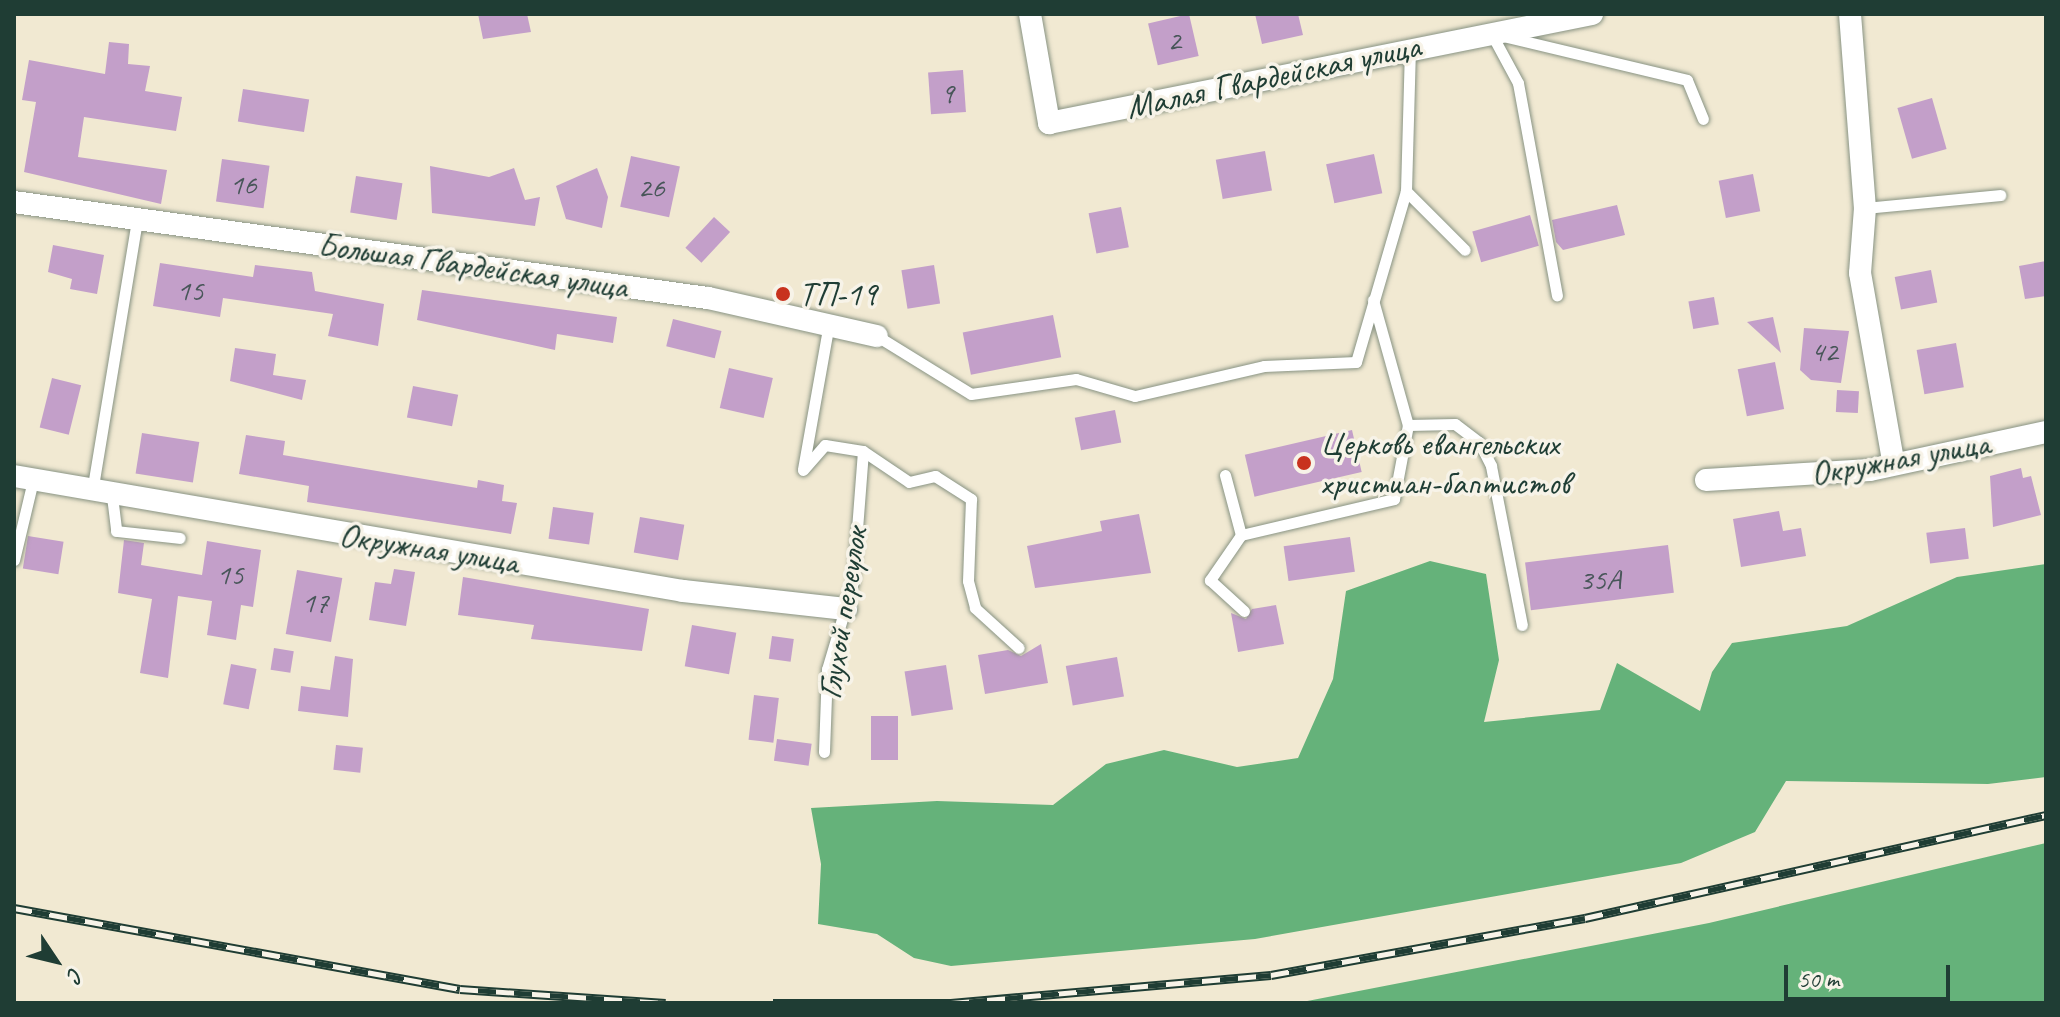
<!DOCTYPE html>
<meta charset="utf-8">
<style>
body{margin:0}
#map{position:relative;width:2060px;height:1017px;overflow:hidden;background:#f1e9d2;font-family:Caveat,sans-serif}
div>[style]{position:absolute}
.forest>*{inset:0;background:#65b27a}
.building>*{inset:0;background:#c39fc9;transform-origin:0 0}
.roads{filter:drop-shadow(0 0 2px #889383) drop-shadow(0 0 2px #889383)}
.lane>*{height:11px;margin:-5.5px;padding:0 5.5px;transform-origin:5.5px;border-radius:5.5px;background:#fff}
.street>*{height:22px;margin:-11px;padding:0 11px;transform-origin:11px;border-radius:11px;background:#fff}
.rail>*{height:9px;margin-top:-4.5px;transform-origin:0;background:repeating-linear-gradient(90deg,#f7f3e8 0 18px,#1f3d34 0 36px);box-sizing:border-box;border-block:2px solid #1f3d34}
.dots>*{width:22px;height:22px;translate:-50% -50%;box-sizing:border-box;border:4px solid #f7f3e8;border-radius:50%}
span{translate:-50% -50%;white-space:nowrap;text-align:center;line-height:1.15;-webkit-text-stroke:7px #f7f3e8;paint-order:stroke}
.number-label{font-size:30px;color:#485659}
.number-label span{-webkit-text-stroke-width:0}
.street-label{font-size:34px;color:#1f3d34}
.poi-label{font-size:34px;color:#1f3d34}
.left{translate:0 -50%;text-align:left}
.frame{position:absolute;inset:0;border:16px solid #1f3d34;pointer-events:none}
.north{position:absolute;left:16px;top:921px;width:80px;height:80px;-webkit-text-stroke:6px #f7f3e8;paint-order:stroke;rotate:125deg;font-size:22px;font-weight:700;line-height:32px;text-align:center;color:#1f3d34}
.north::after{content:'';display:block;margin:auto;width:28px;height:36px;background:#1f3d34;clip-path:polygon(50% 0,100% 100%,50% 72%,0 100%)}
.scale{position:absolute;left:1784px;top:965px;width:166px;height:36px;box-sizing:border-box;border:4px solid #1f3d34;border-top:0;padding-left:10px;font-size:24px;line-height:28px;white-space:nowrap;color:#1f3d34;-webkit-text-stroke:6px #f7f3e8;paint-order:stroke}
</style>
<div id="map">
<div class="forest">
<i style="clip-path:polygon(1430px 561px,1486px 574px,1499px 660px,1484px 722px,1600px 710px,1617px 663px,1700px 711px,1712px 672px,1732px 643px,1847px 626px,1957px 577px,2046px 564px,2046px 777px,1988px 784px,1786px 781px,1755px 832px,1681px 863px,1255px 939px,951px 966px,914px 958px,877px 934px,818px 924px,821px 864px,811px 808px,937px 801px,1053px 805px,1106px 764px,1164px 750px,1237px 767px,1298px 758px,1333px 679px,1346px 591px)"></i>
<i style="clip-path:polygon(2046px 843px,2046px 1003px,1297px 1003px,1709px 923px)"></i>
</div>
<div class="building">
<i style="clip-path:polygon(478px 14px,527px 14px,531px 32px,483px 39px)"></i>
<i style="left:1189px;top:14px;width:43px;height:42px;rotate:77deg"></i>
<i style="clip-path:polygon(1255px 14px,1298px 14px,1303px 35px,1262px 44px)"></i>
<i style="clip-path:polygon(109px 42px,129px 44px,128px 64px,150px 66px,145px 91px,182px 97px,176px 131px,84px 117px,78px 157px,167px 170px,161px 204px,24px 172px,36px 102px,22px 100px,29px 60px,105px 74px)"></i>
<i style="left:963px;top:70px;width:42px;height:35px;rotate:86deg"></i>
<i style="left:243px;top:89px;width:67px;height:33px;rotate:9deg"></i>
<i style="left:1932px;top:98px;width:53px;height:36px;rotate:74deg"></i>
<i style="left:1265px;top:151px;width:40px;height:50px;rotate:80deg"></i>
<i style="left:1374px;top:154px;width:40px;height:49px;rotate:78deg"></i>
<i style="left:631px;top:156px;width:50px;height:52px;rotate:12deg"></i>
<i style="left:222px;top:159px;width:48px;height:43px;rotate:8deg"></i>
<i style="clip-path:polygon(430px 166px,489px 177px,514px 168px,525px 200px,540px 197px,535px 226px,432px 213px)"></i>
<i style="clip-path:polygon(597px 168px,608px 197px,602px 228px,566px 219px,556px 186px)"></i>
<i style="left:1753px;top:174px;width:38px;height:35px;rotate:79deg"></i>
<i style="left:356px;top:176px;width:47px;height:37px;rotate:9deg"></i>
<i style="clip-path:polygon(1617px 205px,1625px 235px,1563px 250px,1556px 242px,1552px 220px)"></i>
<i style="left:1121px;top:207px;width:41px;height:33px;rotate:79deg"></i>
<i style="left:1530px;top:215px;width:32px;height:60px;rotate:74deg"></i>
<i style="left:714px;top:217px;width:22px;height:42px;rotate:43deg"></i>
<i style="clip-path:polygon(53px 245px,104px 255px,97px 294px,70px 289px,72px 279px,48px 272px)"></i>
<i style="clip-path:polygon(2046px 261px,2046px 296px,2025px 299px,2019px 266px)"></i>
<i style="clip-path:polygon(160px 263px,253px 277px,255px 265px,312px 272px,315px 291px,384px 304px,378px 346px,328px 336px,333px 314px,223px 298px,220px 317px,153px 306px)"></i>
<i style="left:934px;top:265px;width:39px;height:33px;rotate:81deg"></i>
<i style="left:1931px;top:270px;width:33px;height:37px;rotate:79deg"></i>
<i style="clip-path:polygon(422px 290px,617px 317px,613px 343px,557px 334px,555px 350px,417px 320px)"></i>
<i style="left:1714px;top:297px;width:28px;height:26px;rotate:80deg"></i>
<i style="left:1053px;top:315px;width:43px;height:92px;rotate:79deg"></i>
<i style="clip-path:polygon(1773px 317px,1781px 353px,1747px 322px)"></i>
<i style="left:673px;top:319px;width:50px;height:28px;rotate:14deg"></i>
<i style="clip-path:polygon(1804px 328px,1849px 331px,1841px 383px,1811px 380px,1800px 370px)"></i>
<i style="left:1956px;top:343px;width:45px;height:40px;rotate:80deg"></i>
<i style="clip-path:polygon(235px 348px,276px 354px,273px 375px,306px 380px,302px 400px,230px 381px)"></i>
<i style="left:1775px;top:362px;width:48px;height:38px;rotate:79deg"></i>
<i style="left:729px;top:368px;width:45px;height:41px;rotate:13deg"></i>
<i style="left:52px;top:378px;width:30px;height:51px;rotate:14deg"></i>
<i style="left:413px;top:386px;width:46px;height:32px;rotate:11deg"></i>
<i style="left:1837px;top:390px;width:22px;height:22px;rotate:3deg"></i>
<i style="left:1115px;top:410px;width:33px;height:41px;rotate:79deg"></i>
<i style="left:1352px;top:430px;width:43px;height:110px;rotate:77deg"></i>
<i style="left:142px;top:433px;width:58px;height:41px;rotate:9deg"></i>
<i style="clip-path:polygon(246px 435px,285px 441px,283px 455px,477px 488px,478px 480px,504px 485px,502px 501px,517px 503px,511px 534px,307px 502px,309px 486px,239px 474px)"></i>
<i style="clip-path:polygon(2021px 468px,2023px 478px,2031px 476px,2041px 515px,1993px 527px,1990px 476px)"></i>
<i style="left:553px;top:507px;width:41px;height:32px;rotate:8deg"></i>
<i style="clip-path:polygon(1779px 511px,1783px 531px,1801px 528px,1806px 556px,1741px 567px,1733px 519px)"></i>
<i style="clip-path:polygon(1139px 514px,1151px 573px,1035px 588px,1027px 546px,1102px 531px,1100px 521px)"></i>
<i style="left:640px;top:517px;width:45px;height:36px;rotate:10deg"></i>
<i style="left:1965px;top:528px;width:31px;height:39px;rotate:83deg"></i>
<i style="left:28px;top:536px;width:36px;height:33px;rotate:9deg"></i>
<i style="left:1350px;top:537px;width:35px;height:67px;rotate:82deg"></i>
<i style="clip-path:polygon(124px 540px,144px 543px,141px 565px,202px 575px,207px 541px,261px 550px,253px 607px,241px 605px,236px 640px,207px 635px,212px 601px,178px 596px,168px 678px,140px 673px,152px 599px,118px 593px)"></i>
<i style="left:1668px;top:545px;width:48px;height:144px;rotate:83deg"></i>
<i style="clip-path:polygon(394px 569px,415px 572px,406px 626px,369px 620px,375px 582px,391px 584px)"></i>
<i style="left:297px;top:570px;width:46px;height:65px;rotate:10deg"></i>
<i style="clip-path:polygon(463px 577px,649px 609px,642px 651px,531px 639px,534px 625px,458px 615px)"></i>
<i style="clip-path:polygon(1276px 605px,1284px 644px,1238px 652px,1231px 613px,1246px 619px,1252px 609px)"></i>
<i style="left:692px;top:625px;width:45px;height:42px;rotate:10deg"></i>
<i style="left:772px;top:636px;width:22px;height:23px;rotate:8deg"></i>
<i style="clip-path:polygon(1041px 644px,1048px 683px,985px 694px,978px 655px,1008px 650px,1021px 656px)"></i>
<i style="left:274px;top:648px;width:20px;height:22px;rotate:9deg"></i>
<i style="clip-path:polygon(335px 656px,353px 659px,348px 717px,298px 711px,301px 686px,330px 690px)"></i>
<i style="left:1117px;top:657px;width:40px;height:52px;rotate:80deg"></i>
<i style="left:231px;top:664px;width:26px;height:41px;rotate:11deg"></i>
<i style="left:946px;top:665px;width:45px;height:42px;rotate:81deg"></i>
<i style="left:754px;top:695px;width:25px;height:45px;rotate:7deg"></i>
<i style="left:871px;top:716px;width:27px;height:44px"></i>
<i style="left:777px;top:739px;width:35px;height:22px;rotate:8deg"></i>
<i style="left:336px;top:745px;width:27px;height:25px;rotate:6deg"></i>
</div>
<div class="roads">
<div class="lane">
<i style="left:1491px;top:33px;width:57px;rotate:61.6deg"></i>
<i style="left:1518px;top:83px;width:216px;rotate:79.6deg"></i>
<i style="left:1507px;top:37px;width:185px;rotate:13.4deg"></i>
<i style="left:1687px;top:80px;width:42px;rotate:67.7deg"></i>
<i style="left:1406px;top:191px;width:83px;rotate:45deg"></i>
<i style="left:1865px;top:208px;width:136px;rotate:-5.5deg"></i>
<i style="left:1373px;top:300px;width:130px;rotate:74.4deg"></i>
<i style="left:877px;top:336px;width:110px;rotate:31.7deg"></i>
<i style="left:971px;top:394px;width:106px;rotate:-8.1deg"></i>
<i style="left:1076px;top:379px;width:61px;rotate:16.1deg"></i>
<i style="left:1135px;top:396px;width:132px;rotate:-13.1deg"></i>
<i style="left:1264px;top:366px;width:92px;rotate:-2.5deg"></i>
<i style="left:1356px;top:362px;width:178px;rotate:-73.7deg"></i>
<i style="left:1406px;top:191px;width:143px;rotate:-88.4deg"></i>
<i style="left:863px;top:451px;width:55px;rotate:34deg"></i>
<i style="left:909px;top:482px;width:27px;rotate:-13deg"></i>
<i style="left:935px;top:476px;width:43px;rotate:32.6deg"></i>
<i style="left:971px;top:499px;width:82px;rotate:92.1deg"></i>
<i style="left:968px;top:581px;width:28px;rotate:75deg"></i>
<i style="left:975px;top:608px;width:59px;rotate:42.3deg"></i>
<i style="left:803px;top:469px;width:143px;rotate:-79.9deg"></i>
<i style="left:803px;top:470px;width:33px;rotate:-49deg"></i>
<i style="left:825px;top:445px;width:38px;rotate:9deg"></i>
<i style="left:863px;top:451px;width:131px;rotate:94.4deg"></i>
<i style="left:853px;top:582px;width:91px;rotate:106.6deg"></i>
<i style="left:827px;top:669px;width:83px;rotate:92.1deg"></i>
<i style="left:1225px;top:475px;width:62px;rotate:75.1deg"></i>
<i style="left:1241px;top:535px;width:157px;rotate:-13.2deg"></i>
<i style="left:1394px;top:499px;width:75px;rotate:-79.3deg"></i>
<i style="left:1408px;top:425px;width:47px;rotate:-1.2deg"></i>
<i style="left:1455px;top:424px;width:30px;rotate:37deg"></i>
<i style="left:1479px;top:442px;width:27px;rotate:63deg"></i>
<i style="left:1491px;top:466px;width:162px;rotate:79deg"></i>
<i style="left:92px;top:492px;width:276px;rotate:-80.6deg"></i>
<i style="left:112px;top:496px;width:35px;rotate:83deg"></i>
<i style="left:116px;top:531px;width:64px;rotate:6.2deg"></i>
<i style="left:1241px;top:535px;width:55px;rotate:124.6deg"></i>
<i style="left:1210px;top:580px;width:46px;rotate:42.4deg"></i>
<i style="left:14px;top:560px;width:82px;rotate:-76.6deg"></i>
</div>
<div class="street">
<i style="left:1030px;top:14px;width:111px;rotate:80.1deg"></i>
<i style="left:1049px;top:123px;width:554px;rotate:-11.35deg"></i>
<i style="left:1850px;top:14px;width:195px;rotate:85.6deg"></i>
<i style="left:1865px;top:208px;width:65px;rotate:94.4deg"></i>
<i style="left:1860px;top:273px;width:191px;rotate:80deg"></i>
<i style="left:14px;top:202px;width:701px;rotate:7.88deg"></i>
<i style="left:708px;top:298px;width:173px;rotate:12.7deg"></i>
<i style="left:14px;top:476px;width:679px;rotate:9.75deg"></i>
<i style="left:683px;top:591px;width:164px;rotate:6.3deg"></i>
<i style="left:1706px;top:480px;width:164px;rotate:-3.5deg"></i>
<i style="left:1870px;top:470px;width:180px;rotate:-12.2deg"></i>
</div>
</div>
<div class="rail">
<i style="left:14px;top:908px;width:453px;rotate:10.3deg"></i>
<i style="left:460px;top:989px;width:206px;rotate:3.9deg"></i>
<i style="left:773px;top:1003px;width:178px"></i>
<i style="left:951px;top:1003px;width:321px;rotate:-5deg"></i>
<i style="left:1271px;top:975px;width:319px;rotate:-10.3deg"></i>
<i style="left:1585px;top:918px;width:472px;rotate:-12.6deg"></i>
</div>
<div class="dots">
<i style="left:783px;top:294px;background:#c8321e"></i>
<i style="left:1304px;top:463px;background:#c8321e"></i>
</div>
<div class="number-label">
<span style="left:1174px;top:40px">2</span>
<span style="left:947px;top:93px">9</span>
<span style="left:243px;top:184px">16</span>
<span style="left:651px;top:187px">26</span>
<span style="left:190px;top:290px">15</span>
<span style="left:1824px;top:351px">42</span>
<span style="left:230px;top:574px">15</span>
<span style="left:1600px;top:579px">35А</span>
<span style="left:315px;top:602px">17</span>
</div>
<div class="street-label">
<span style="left:1273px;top:76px;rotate:-12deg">Малая Гвардейская улица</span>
<span style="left:473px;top:265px;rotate:8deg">Большая Гвардейская улица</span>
<span style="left:1900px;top:458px;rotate:-10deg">Окружная улица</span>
<span style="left:429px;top:548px;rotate:9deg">Окружная улица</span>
<span style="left:842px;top:613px;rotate:-81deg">Глухой переулок</span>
</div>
<div class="poi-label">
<span class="left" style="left:799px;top:294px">ТП-19</span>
<span class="left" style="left:1320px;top:463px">Церковь евангельских<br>христиан-баптистов</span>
</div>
<div class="frame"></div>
<div class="north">С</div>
<div class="scale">50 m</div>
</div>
